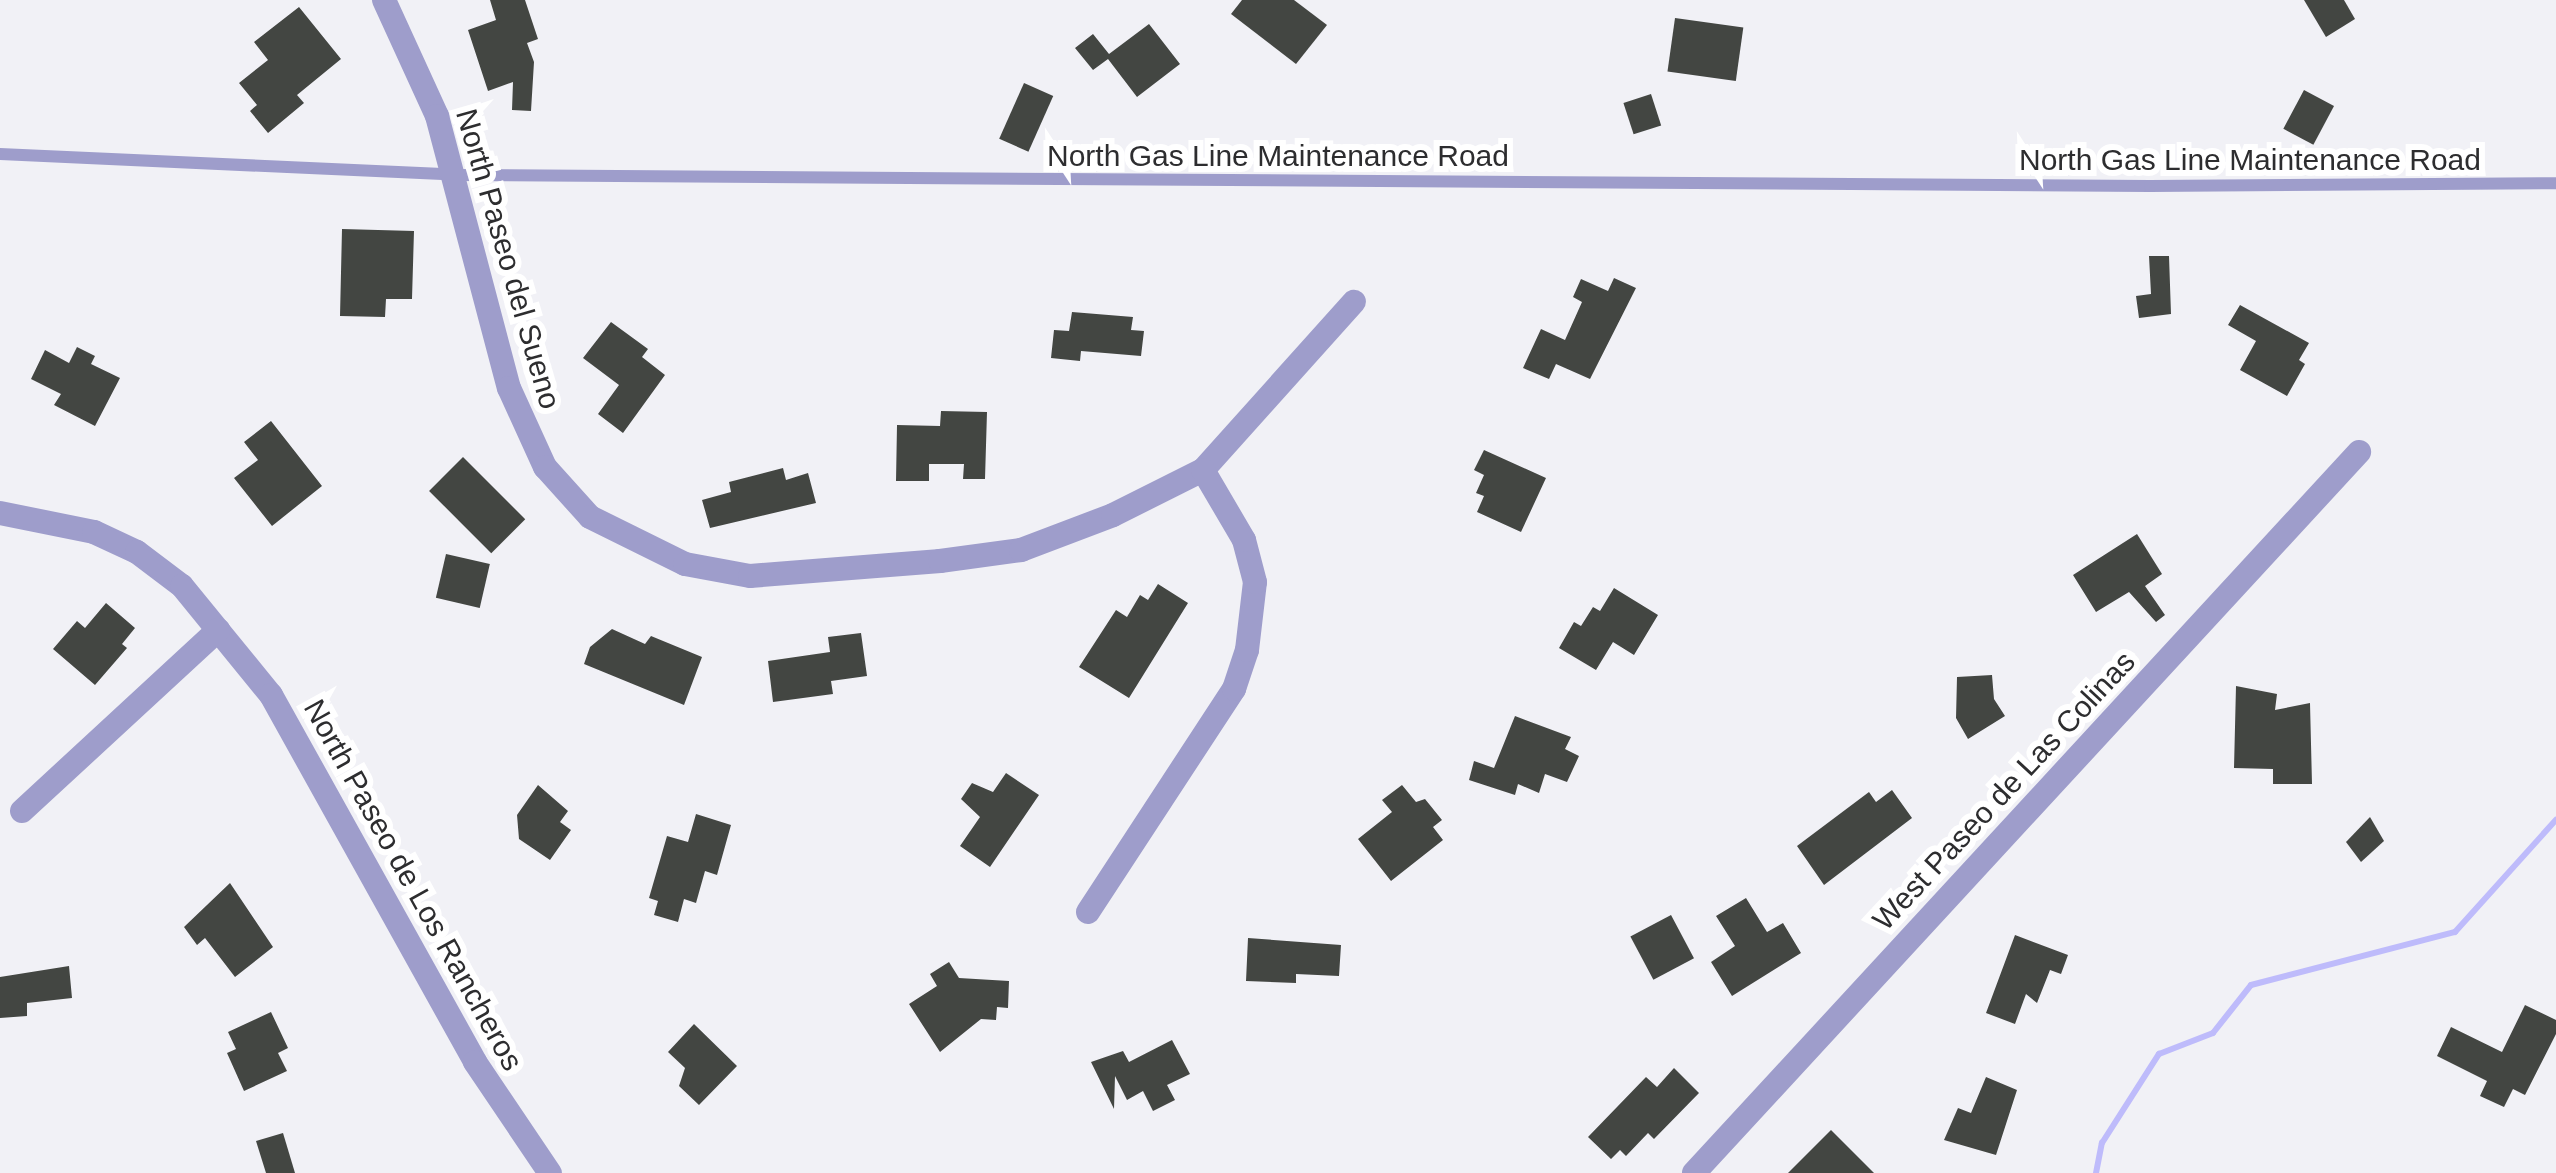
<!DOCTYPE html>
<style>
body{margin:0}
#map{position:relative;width:2556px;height:1173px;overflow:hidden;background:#f1f1f6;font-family:Arial,sans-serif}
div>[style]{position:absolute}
.stream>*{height:6px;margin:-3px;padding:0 3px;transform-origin:3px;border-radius:3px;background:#bebbfb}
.building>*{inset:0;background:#434642;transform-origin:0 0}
.service>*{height:12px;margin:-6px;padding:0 6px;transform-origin:6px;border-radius:6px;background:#9e9dcb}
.minor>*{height:24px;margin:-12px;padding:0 12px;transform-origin:12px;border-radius:12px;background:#9e9dcb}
span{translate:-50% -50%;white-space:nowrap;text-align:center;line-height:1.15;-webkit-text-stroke:12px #fff;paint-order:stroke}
.street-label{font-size:30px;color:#2d2d2f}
</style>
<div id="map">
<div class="stream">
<i style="left:2096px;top:1173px;width:31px;rotate:-79deg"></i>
<i style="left:2102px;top:1143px;width:106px;rotate:-57.4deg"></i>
<i style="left:2159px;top:1054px;width:58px;rotate:-21.3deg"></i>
<i style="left:2213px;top:1033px;width:61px;rotate:-51.6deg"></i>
<i style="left:2251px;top:985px;width:211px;rotate:-14.6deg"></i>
<i style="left:2455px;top:932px;width:151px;rotate:-48deg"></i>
</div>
<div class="building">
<i style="clip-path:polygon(490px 0,525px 0,538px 39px,527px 43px,534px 62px,531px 111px,512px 110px,513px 82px,488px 91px,468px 30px,496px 20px)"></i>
<i style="clip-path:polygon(1242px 0,1294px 0,1327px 25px,1296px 64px,1231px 14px)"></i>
<i style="clip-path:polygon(2304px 0,2344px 0,2355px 19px,2326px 37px)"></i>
<i style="clip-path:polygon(299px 7px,341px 59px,297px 95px,304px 103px,268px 133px,250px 111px,257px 105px,239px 83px,268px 60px,254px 42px)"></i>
<i style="left:1675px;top:18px;width:69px;height:54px;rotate:8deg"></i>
<i style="clip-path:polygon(1149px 24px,1180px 64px,1137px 97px,1108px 59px,1093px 70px,1075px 48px,1093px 34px,1109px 54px)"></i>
<i style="left:1024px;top:83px;width:32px;height:61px;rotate:24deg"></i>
<i style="left:2304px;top:90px;width:34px;height:44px;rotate:28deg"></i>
<i style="left:1651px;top:94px;width:33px;height:29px;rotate:72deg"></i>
<i style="clip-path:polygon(342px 229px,414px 231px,412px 299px,386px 299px,385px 317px,340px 316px)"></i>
<i style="clip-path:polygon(2149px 256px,2169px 256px,2171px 314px,2139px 318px,2136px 296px,2151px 294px)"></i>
<i style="clip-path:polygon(1614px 278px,1636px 288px,1590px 379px,1556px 364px,1549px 379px,1523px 368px,1541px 329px,1565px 340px,1582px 302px,1573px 297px,1581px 279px,1608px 291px)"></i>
<i style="clip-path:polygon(2240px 305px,2309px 343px,2299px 360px,2305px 364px,2287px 396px,2240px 370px,2256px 341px,2228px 325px)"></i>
<i style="clip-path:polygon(1072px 312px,1133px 317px,1131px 330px,1144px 331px,1141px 356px,1081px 351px,1080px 361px,1051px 358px,1054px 330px,1069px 331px)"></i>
<i style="clip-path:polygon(611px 322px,648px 349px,642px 357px,665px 375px,623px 433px,598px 414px,619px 385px,583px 358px)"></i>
<i style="clip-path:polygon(77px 347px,95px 356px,91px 364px,120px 378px,95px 426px,54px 405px,61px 394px,31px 379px,45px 350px,69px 363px)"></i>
<i style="clip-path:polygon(941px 411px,987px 412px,985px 479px,963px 479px,964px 464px,929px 464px,929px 481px,896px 481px,897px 425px,940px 426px)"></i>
<i style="clip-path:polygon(271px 421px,322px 486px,272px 526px,234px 478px,258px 460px,244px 442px)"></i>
<i style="clip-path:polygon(1484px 450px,1546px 478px,1521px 532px,1477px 512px,1484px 496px,1476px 493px,1484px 475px,1474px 470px)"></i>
<i style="left:463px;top:457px;width:88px;height:48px;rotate:45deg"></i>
<i style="clip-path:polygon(783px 468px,786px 480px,808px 473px,816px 503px,710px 528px,702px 500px,731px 492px,729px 482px)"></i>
<i style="clip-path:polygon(2137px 534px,2162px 574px,2145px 586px,2165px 615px,2156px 622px,2129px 592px,2096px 612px,2073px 575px)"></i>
<i style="left:446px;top:554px;width:45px;height:45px;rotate:13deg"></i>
<i style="clip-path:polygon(1158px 584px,1188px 603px,1129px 698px,1079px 667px,1116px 610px,1127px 617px,1140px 595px,1148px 600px)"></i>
<i style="clip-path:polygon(1614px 588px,1658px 615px,1634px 655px,1613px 642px,1596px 670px,1559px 648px,1574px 622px,1581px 626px,1593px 607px,1600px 611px)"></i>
<i style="clip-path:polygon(106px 603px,135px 628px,122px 644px,127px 648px,95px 685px,53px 649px,77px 621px,85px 628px)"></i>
<i style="clip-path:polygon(612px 629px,645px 644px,651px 636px,702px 657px,684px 705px,584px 664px,590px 647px)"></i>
<i style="clip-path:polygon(861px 633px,867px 676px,831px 681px,833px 694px,773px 702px,768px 661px,830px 652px,828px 637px)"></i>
<i style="clip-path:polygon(1992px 675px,1994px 699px,2005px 716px,1968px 739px,1956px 718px,1957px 677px)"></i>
<i style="clip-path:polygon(2236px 686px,2277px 694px,2275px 710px,2310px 703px,2312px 784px,2273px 784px,2273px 769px,2234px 768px)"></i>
<i style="clip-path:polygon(1515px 716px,1571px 737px,1565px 749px,1579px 756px,1567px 782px,1545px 774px,1539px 793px,1518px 784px,1515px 795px,1469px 780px,1474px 761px,1494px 768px)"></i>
<i style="clip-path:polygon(1006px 773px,1039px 795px,990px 867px,960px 846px,980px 817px,961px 799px,972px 783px,993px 792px)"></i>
<i style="clip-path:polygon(538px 785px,568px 811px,560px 822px,571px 830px,550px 860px,519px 839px,517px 815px)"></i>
<i style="clip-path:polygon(1402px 785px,1416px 802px,1425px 799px,1442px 820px,1433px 827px,1443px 840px,1391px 881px,1358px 839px,1392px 812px,1382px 800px)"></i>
<i style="clip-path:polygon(1892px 790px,1912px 818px,1824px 885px,1797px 846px,1869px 792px,1876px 802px)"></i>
<i style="clip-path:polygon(696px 814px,731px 825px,717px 875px,705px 871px,696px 903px,684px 899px,678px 922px,654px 915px,658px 901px,649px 898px,667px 836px,688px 842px)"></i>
<i style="clip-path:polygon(2370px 817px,2384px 841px,2361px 862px,2346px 842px)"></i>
<i style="clip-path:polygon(230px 883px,273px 947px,235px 977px,205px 938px,197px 945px,184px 927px)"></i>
<i style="clip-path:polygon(1746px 898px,1767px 932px,1783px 923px,1801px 953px,1732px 996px,1711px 962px,1735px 946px,1716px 916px)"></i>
<i style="left:1671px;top:915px;width:49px;height:46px;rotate:62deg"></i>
<i style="clip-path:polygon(2015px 935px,2068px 955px,2061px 974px,2050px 970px,2037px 1003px,2026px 994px,2015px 1024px,1986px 1013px)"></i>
<i style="clip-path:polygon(1248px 938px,1341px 945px,1339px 976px,1296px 974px,1296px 983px,1246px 981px)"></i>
<i style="clip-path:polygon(949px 962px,959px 978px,1009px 981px,1008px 1008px,997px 1007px,996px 1020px,981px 1019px,940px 1052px,909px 1004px,937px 986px,930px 974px)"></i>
<i style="clip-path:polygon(69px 966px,72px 998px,27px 1003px,27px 1016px,0 1018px,0 977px)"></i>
<i style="clip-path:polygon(2525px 1005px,2556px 1020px,2556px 1034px,2525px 1095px,2513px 1089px,2504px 1107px,2480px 1096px,2487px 1081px,2437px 1056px,2451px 1027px,2502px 1052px)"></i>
<i style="clip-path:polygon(271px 1012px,288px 1048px,278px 1053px,287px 1071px,244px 1091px,227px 1053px,236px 1049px,228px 1032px)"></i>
<i style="clip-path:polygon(694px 1024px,737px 1066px,699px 1105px,679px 1086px,685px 1068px,668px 1052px)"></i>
<i style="clip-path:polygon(1172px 1040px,1190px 1074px,1167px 1085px,1175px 1100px,1153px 1111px,1143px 1091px,1127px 1100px,1115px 1076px,1114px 1109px,1091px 1062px,1123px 1051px,1129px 1062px)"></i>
<i style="clip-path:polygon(1674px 1068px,1699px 1093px,1654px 1139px,1648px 1133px,1626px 1156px,1620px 1150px,1611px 1159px,1588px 1137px,1646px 1077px,1657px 1087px)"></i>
<i style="clip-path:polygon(1986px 1077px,2017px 1090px,1996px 1155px,1944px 1140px,1958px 1108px,1971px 1113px)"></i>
<i style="clip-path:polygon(1831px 1130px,1874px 1173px,1788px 1173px)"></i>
<i style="clip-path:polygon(283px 1133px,295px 1173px,266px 1173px,256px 1141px)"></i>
</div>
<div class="service">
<i style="left:0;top:154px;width:454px;rotate:2.6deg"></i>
<i style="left:454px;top:175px;width:1696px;rotate:0.37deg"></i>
<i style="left:2150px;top:186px;width:406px;rotate:-0.4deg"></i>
</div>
<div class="minor">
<i style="left:384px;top:0;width:128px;rotate:65.4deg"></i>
<i style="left:437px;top:116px;width:281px;rotate:75.2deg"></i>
<i style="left:509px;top:388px;width:87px;rotate:65.5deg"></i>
<i style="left:545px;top:467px;width:67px;rotate:48deg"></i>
<i style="left:590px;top:517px;width:106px;rotate:26.3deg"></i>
<i style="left:685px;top:564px;width:66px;rotate:10.5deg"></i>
<i style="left:750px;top:576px;width:191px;rotate:-4.5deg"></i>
<i style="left:940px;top:561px;width:82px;rotate:-7.7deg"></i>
<i style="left:1021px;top:550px;width:98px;rotate:-20.8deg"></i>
<i style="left:1113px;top:515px;width:101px;rotate:-26.6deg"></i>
<i style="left:1203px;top:470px;width:226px;rotate:-48.1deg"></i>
<i style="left:0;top:513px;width:96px;rotate:11.4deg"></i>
<i style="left:94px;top:532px;width:47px;rotate:24.9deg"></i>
<i style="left:137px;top:552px;width:56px;rotate:37.1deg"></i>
<i style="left:182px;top:586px;width:141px;rotate:50.8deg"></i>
<i style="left:271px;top:695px;width:420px;rotate:60.9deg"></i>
<i style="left:475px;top:1062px;width:134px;rotate:56deg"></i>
<i style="left:22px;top:811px;width:267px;rotate:-42.7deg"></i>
<i style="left:1088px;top:912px;width:267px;rotate:-56.8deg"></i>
<i style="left:1234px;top:689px;width:41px;rotate:-71.6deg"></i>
<i style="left:1247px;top:650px;width:68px;rotate:-83.3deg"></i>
<i style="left:1255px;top:582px;width:43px;rotate:-104.7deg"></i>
<i style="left:1244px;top:540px;width:81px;rotate:-120.4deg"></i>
<i style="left:1694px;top:1173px;width:981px;rotate:-47.31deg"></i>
</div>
<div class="street-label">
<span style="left:1278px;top:156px">North Gas Line Maintenance Road</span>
<span style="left:2250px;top:160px">North Gas Line Maintenance Road</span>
<span style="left:508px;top:259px;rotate:74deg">North Paseo del Sueno</span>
<span style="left:2004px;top:791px;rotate:-47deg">West Paseo de Las Colinas</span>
<span style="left:413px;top:885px;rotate:61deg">North Paseo de Los Rancheros</span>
</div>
</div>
